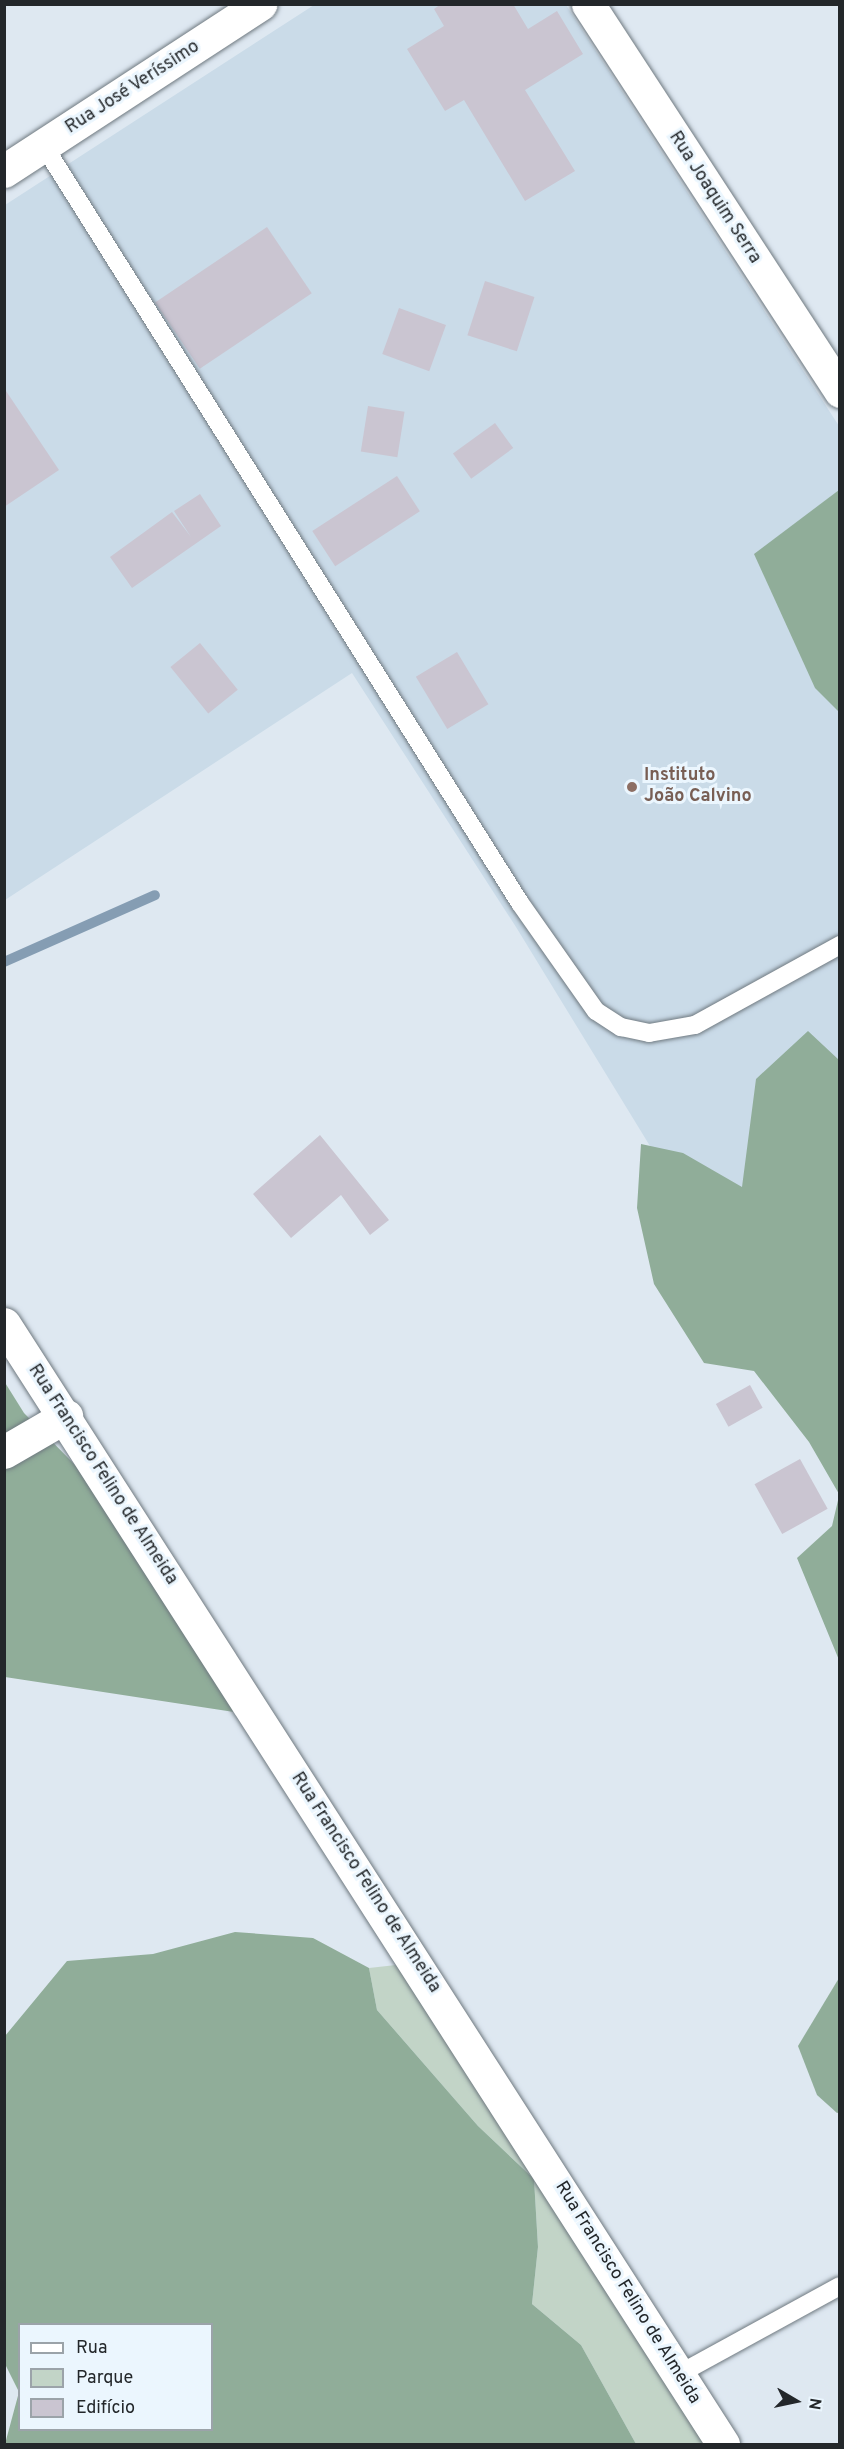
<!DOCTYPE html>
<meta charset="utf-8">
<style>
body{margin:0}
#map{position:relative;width:844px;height:2449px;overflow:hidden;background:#dee8f1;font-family:Overpass,sans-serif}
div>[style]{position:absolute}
.built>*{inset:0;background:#cadbe8}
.green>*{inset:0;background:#c2d4c7}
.forest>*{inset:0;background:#90ad99}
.stream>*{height:10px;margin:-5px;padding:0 5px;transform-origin:5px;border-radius:5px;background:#859db3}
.building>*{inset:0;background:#cac5d1;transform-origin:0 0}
.roads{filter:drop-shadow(0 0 2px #6f7980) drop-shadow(0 0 2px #6f7980)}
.lane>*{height:18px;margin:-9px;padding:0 9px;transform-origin:9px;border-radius:9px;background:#fff}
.street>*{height:33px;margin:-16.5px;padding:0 16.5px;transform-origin:16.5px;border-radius:16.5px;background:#fff}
.dots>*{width:16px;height:16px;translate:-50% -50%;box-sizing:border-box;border:3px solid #ebf6fe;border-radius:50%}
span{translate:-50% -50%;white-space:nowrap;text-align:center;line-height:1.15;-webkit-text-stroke:6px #ebf6fe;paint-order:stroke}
.street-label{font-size:18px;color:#23272a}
.education-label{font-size:18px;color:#785e54;font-weight:700}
.left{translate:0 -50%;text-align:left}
.frame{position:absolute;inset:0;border:6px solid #23272a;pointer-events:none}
.legend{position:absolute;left:18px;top:2323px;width:195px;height:108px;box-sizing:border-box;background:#ebf6fe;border:2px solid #9ba3a9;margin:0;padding:8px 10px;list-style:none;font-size:18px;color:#23272a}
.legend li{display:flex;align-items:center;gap:12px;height:30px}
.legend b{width:30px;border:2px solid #9ba3a9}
.north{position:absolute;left:766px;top:2371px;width:60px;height:60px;-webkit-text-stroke:4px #ebf6fe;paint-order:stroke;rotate:99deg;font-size:16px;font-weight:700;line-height:24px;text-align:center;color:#23272a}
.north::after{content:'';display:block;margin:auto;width:21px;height:27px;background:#23272a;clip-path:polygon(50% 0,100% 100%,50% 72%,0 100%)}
</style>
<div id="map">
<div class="built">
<i style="clip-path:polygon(314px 5px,566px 5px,839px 426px,839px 1455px,516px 927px,352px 673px,5px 900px,5px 205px)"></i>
</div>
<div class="green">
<i style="clip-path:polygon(405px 1964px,710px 2444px,636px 2444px,581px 2345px,532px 2304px,538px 2247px,534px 2179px,478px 2126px,377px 2010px,369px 1968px)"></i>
</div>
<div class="forest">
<i style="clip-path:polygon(839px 490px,839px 712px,815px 688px,754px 554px)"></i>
<i style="clip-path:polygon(808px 1031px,839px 1060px,839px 1494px,809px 1442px,754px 1371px,704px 1363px,654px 1284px,637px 1208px,641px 1144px,683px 1153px,742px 1187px,756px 1079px)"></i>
<i style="clip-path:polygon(4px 1381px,24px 1413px,77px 1467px,247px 1714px,5px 1677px)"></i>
<i style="clip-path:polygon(839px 1496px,840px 1660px,839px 1660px,797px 1558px,832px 1526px)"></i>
<i style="clip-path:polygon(evenodd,235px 1932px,313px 1938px,369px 1968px,377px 2010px,478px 2126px,534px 2179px,538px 2247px,532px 2304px,581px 2345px,636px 2444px,5px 2444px,19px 2392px,4px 2362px,5px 2036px,67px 1961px,153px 1954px,235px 1932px,20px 2324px,212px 2324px,212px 2430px,20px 2430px,20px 2324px)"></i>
<i style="clip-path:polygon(839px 1978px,840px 2112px,837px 2113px,817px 2095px,798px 2046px)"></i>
</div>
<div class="stream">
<i style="left:4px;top:962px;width:165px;rotate:-23.9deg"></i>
</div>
<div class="building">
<i style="clip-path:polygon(441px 4px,513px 4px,528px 29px,557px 11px,583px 54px,525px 90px,575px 171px,525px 201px,464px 100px,445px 111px,407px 49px,444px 26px,434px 9px)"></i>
<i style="left:267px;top:227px;width:80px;height:135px;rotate:56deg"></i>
<i style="left:485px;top:281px;width:52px;height:57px;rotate:18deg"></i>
<i style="left:399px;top:308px;width:50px;height:49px;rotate:20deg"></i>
<i style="clip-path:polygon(4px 388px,59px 470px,4px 507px)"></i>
<i style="left:368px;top:406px;width:37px;height:46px;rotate:9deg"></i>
<i style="left:495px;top:423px;width:31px;height:52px;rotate:54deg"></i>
<i style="left:397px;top:476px;width:42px;height:101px;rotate:57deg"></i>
<i style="clip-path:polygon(200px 494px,221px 526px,132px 588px,110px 557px,172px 512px,191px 537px,174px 511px)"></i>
<i style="left:200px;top:643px;width:60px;height:38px;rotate:51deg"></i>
<i style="left:457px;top:652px;width:61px;height:48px;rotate:59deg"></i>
<i style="clip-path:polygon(320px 1135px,389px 1220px,370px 1235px,341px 1195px,291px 1238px,253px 1194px)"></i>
<i style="left:750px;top:1385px;width:26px;height:39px;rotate:61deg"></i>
<i style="left:800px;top:1459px;width:57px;height:52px;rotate:61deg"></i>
</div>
<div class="roads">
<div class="lane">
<i style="left:44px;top:146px;width:894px;rotate:57.84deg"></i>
<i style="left:520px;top:903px;width:132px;rotate:54.9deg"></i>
<i style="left:596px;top:1011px;width:30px;rotate:33deg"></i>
<i style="left:621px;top:1027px;width:29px;rotate:12deg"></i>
<i style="left:649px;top:1033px;width:47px;rotate:-9.9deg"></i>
<i style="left:695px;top:1025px;width:166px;rotate:-28.9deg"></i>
<i style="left:679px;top:2374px;width:183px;rotate:-28.7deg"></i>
</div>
<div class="street">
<i style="left:588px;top:4px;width:462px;rotate:56.9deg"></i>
<i style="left:4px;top:171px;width:306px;rotate:-33.1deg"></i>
<i style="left:4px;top:1324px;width:1331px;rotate:57.3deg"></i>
<i style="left:4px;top:1452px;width:72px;rotate:-30.1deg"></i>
</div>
</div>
<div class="dots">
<i style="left:632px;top:787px;background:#8d6e63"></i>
</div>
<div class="street-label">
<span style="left:133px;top:88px;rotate:-33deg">Rua José Veríssimo</span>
<span style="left:714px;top:198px;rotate:57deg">Rua Joaquim Serra</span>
<span style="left:102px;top:1475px;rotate:57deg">Rua Francisco Felino de Almeida</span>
<span style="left:365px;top:1883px;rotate:57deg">Rua Francisco Felino de Almeida</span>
<span style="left:627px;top:2293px;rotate:58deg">Rua Francisco Felino de Almeida</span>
</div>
<div class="education-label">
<span class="left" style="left:644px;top:787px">Instituto<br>João Calvino</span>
</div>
<div class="frame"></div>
<ul class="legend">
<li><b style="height:8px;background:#fff"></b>Rua</li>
<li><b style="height:16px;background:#c2d4c7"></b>Parque</li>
<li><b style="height:16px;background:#cac5d1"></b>Edifício</li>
</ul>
<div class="north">N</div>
</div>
